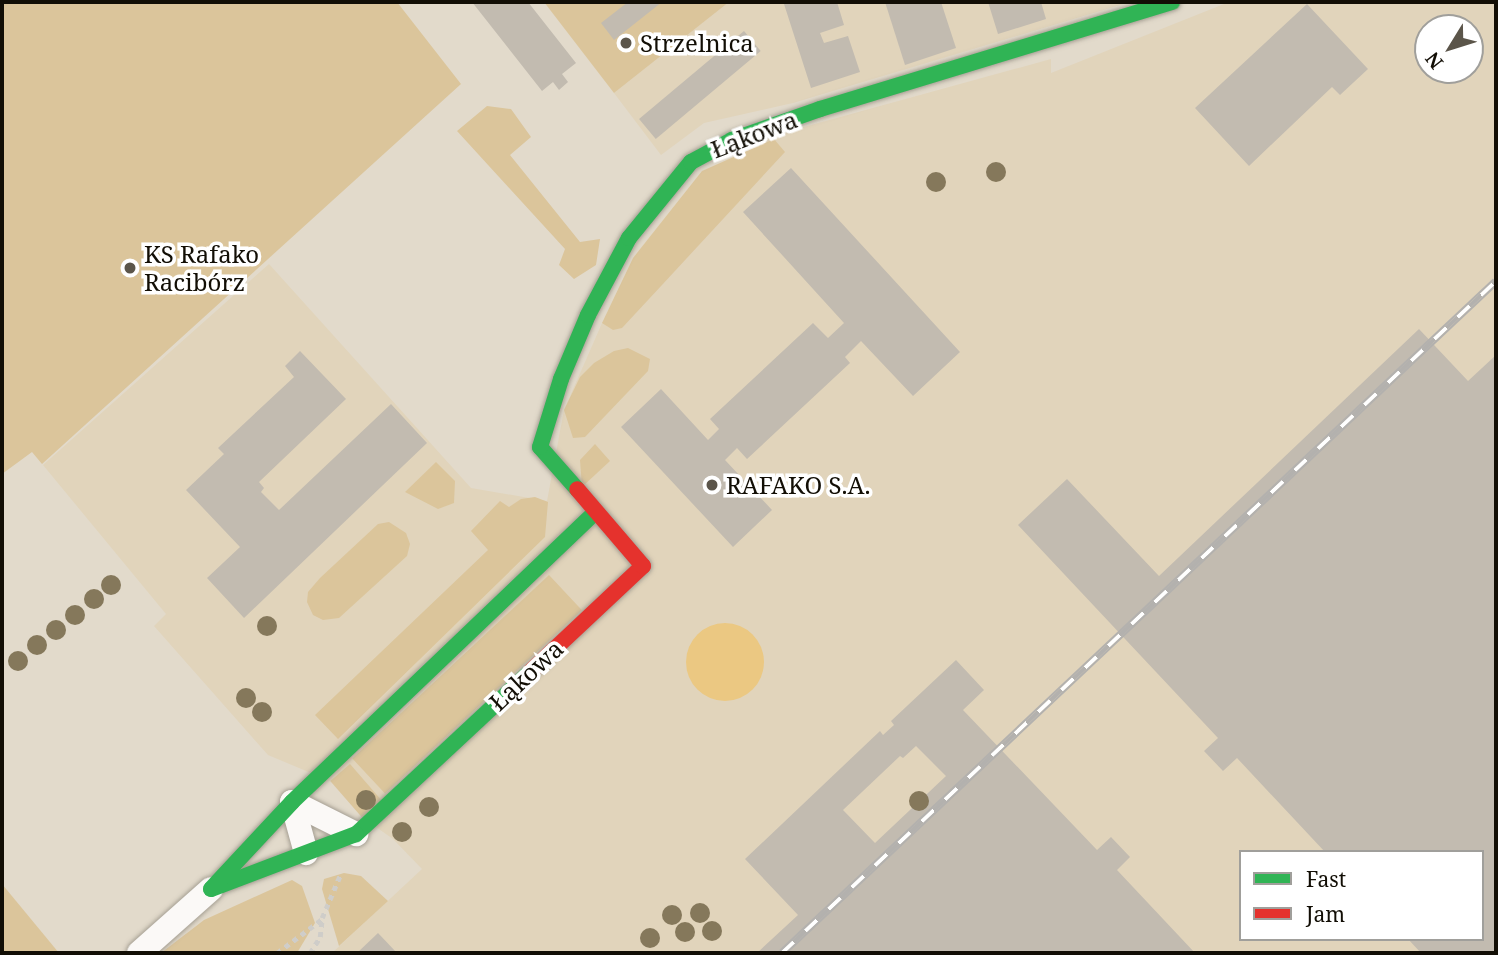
<!DOCTYPE html>
<meta charset="utf-8">
<style>
body{margin:0}
#map{position:relative;width:1498px;height:955px;overflow:hidden;background:#e2dacb;font-family:"Noto Serif",serif}
div>[style]{position:absolute}
.built>*{inset:0;background:#e1d4bb}
.green>*{inset:0;background:#dbc59b;transform-origin:0 0}
.water>*{inset:0;background:#ebc882}
.round{border-radius:50%}
.building>*{inset:0;background:#c2bbb0;transform-origin:0 0}
.path>*{height:4.5px;margin-top:-2.25px;transform-origin:0;background:repeating-linear-gradient(90deg,#cfcdc9 0 5px,transparent 0 10px)}
.roads{filter:drop-shadow(0 0 2px #a59f93) drop-shadow(0 0 2px #a59f93)}
.street>*{height:24px;margin:-12px;padding:0 12px;transform-origin:12px;border-radius:12px;background:#fbf9f7}
.fast>*{height:16px;margin:-8px;padding:0 8px;transform-origin:8px;border-radius:8px;background:#30b455}
.jam>*{height:16px;margin:-8px;padding:0 8px;transform-origin:8px;border-radius:8px;background:#e5322d}
.rail>*{height:8px;margin-top:-4px;transform-origin:0;background:repeating-linear-gradient(90deg,#fff 0 16px,#b3b1ae 0 32px);box-sizing:border-box;border-block:2px solid #b3b1ae}
.trees>*{width:20px;height:20px;margin:-10px;border-radius:50%;background:#85785b}
.dots>*{width:19px;height:19px;translate:-50% -50%;box-sizing:border-box;border:4px solid #fff;border-radius:50%}
span{translate:-50% -50%;white-space:nowrap;text-align:center;line-height:1.15;-webkit-text-stroke:7px #fff;paint-order:stroke}
.poi-label{font-size:24px;color:#120e05}
.left{translate:0 -50%;text-align:left}
.street-label{font-size:24px;color:#120e05}
.frame{position:absolute;inset:0;border:4px solid #120e05;pointer-events:none}
.legend{position:absolute;left:1239px;top:850px;width:245px;height:91px;box-sizing:border-box;background:#fff;border:2px solid #a09f9b;margin:0;padding:9px 12px;list-style:none;font-size:21px;color:#120e05}
.legend li{display:flex;align-items:center;gap:14px;height:35px}
.legend b{width:35px;border:2px solid #a09f9b}
.north{position:absolute;left:1414px;top:14px;width:70px;height:70px;box-sizing:border-box;background:#fff;border:2px solid #a09f9b;border-radius:50%;rotate:232deg;font-size:19px;font-weight:700;line-height:28px;text-align:center;color:#120e05}
.north::after{content:'';display:block;margin:auto;width:24px;height:32px;background:#5b554a;clip-path:polygon(50% 0,100% 100%,50% 72%,0 100%)}
</style>
<div id="map">
<div class="built">
<i style="clip-path:polygon(729px 2px,1130px 2px,793px 103px,704px 123px,661px 155px,614px 93px)"></i>
<i style="clip-path:polygon(evenodd,1229px 2px,1496px 2px,1496px 953px,332px 953px,422px 869px,393px 839px,362px 817px,330px 781px,268px 755px,154px 626px,166px 614px,43px 465px,269px 264px,471px 488px,547px 501px,564px 410px,602px 323px,764px 138px,1051px 59px,1051px 73px,1229px 2px,1428px 28px,1470px 28px,1470px 70px,1428px 70px,1428px 28px,1229px 2px,1241px 852px,1482px 852px,1482px 939px,1241px 939px,1241px 852px)"></i>
</div>
<div class="green">
<i style="clip-path:polygon(2px 2px,397px 2px,461px 84px,42px 464px,32px 452px,2px 474px)"></i>
<i style="clip-path:polygon(544px 2px,729px 2px,614px 93px)"></i>
<i style="clip-path:polygon(487px 106px,511px 109px,531px 137px,510px 155px,580px 242px,600px 239px,596px 265px,574px 279px,559px 265px,565px 249px,457px 131px)"></i>
<i style="clip-path:polygon(774px 139px,785px 152px,662px 285px,622px 328px,613px 330px,602px 323px,633px 258px,702px 171px)"></i>
<i style="clip-path:polygon(628px 348px,650px 359px,648px 371px,585px 437px,573px 438px,564px 410px,580px 377px,594px 363px,614px 351px)"></i>
<i style="clip-path:polygon(595px 444px,610px 461px,582px 487px,580px 460px)"></i>
<i style="clip-path:polygon(436px 462px,455px 481px,454px 503px,438px 509px,405px 492px)"></i>
<i style="clip-path:polygon(535px 497px,548px 502px,545px 537px,338px 739px,315px 715px,488px 550px,471px 531px,500px 501px,509px 507px,521px 499px)"></i>
<i style="clip-path:polygon(389px 522px,406px 533px,410px 544px,407px 556px,339px 618px,323px 620px,313px 615px,307px 602px,308px 592px,320px 578px,378px 524px)"></i>
<i style="left:549px;top:575px;width:48px;height:269px;rotate:47deg"></i>
<i style="left:350px;top:764px;width:48px;height:26px;rotate:49deg"></i>
<i style="clip-path:polygon(344px 873px,361px 876px,388px 901px,339px 946px,322px 889px,324px 879px)"></i>
<i style="clip-path:polygon(292px 880px,302px 886px,315px 923px,297px 953px,161px 953px,204px 920px)"></i>
<i style="clip-path:polygon(2px 884px,59px 953px,2px 953px)"></i>
</div>
<div class="water">
<i class="round" style="left:686px;top:623px;width:78px;height:78px"></i>
</div>
<div class="building">
<i style="clip-path:polygon(472px 2px,528px 2px,576px 63px,562px 74px,568px 82px,559px 90px,553px 82px,542px 91px)"></i>
<i style="clip-path:polygon(628px 2px,662px 2px,614px 40px,601px 23px)"></i>
<i style="clip-path:polygon(790px 2px,837px 2px,844px 25px,820px 33px,824px 43px,848px 36px,860px 72px,811px 88px,784px 4px)"></i>
<i style="clip-path:polygon(885px 2px,941px 2px,956px 48px,905px 65px)"></i>
<i style="clip-path:polygon(988px 2px,1041px 2px,1046px 19px,998px 34px)"></i>
<i style="clip-path:polygon(1307px 4px,1368px 69px,1340px 95px,1332px 87px,1249px 166px,1195px 108px)"></i>
<i style="left:744px;top:31px;width:26px;height:137px;rotate:50deg"></i>
<i style="clip-path:polygon(791px 168px,960px 352px,913px 396px,861px 341px,845px 357px,850px 363px,747px 459px,737px 448px,725px 460px,772px 510px,733px 547px,621px 427px,661px 389px,708px 440px,719px 429px,710px 419px,813px 323px,828px 338px,844px 323px,743px 212px)"></i>
<i style="clip-path:polygon(1419px 329px,1468px 381px,1496px 355px,1496px 953px,1421px 953px,1408px 939px,1482px 939px,1482px 852px,1325px 852px,1237px 758px,1223px 771px,1204px 751px,1218px 738px,1018px 525px,1067px 479px,1159px 576px)"></i>
<i style="clip-path:polygon(300px 351px,346px 399px,259px 482px,264px 488px,261px 492px,279px 510px,391px 404px,427px 443px,244px 618px,207px 578px,240px 547px,186px 490px,224px 454px,218px 448px,294px 377px,285px 366px)"></i>
<i style="clip-path:polygon(evenodd,956px 660px,984px 690px,963px 710px,1097px 850px,1111px 837px,1130px 857px,1117px 870px,1195px 953px,757px 953px,798px 915px,745px 859px,880px 731px,883px 735px,894px 725px,891px 721px,956px 660px,916px 746px,946px 776px,875px 843px,843px 810px,900px 756px,903px 758px,916px 746px)"></i>
<i style="clip-path:polygon(378px 933px,397px 953px,357px 953px)"></i>
</div>
<div class="path">
<i style="left:277px;top:953px;width:56px;rotate:-37.1deg"></i>
<i style="left:310px;top:953px;width:19px;rotate:-58deg"></i>
<i style="left:320px;top:937px;width:19px;rotate:-84deg"></i>
<i style="left:322px;top:918px;width:49px;rotate:-67.1deg"></i>
</div>
<div class="roads">
<div class="street">
<i style="left:292px;top:802px;width:72px;rotate:26.6deg"></i>
<i style="left:292px;top:802px;width:53px;rotate:74.6deg"></i>
<i style="left:139px;top:953px;width:96px;rotate:-41.6deg"></i>
</div>
<div class="fast">
<i style="left:577px;top:489px;width:56px;rotate:-131.4deg"></i>
<i style="left:540px;top:447px;width:71px;rotate:-72.8deg"></i>
<i style="left:561px;top:379px;width:69px;rotate:-67.1deg"></i>
<i style="left:588px;top:315px;width:87px;rotate:-62deg"></i>
<i style="left:629px;top:238px;width:98px;rotate:-50.8deg"></i>
<i style="left:691px;top:162px;width:47px;rotate:-28.2deg"></i>
<i style="left:732px;top:140px;width:93px;rotate:-19.4deg"></i>
<i style="left:820px;top:109px;width:368px;rotate:-16.9deg"></i>
<i style="left:530px;top:672px;width:238px;rotate:137deg"></i>
<i style="left:356px;top:834px;width:155px;rotate:159.2deg"></i>
<i style="left:211px;top:889px;width:119px;rotate:-47deg"></i>
<i style="left:292px;top:802px;width:419px;rotate:-43.7deg"></i>
</div>
<div class="jam">
<i style="left:530px;top:672px;width:155px;rotate:-43.2deg"></i>
<i style="left:643px;top:566px;width:101px;rotate:-130.6deg"></i>
</div>
</div>
<div class="rail">
<i style="left:782px;top:953px;width:980px;rotate:-43.26deg"></i>
</div>
<div class="trees">
<i style="left:996px;top:172px"></i>
<i style="left:936px;top:182px"></i>
<i style="left:111px;top:585px"></i>
<i style="left:94px;top:599px"></i>
<i style="left:75px;top:615px"></i>
<i style="left:267px;top:626px"></i>
<i style="left:56px;top:630px"></i>
<i style="left:37px;top:645px"></i>
<i style="left:18px;top:661px"></i>
<i style="left:246px;top:698px"></i>
<i style="left:262px;top:712px"></i>
<i style="left:366px;top:800px"></i>
<i style="left:919px;top:801px"></i>
<i style="left:429px;top:807px"></i>
<i style="left:402px;top:832px"></i>
<i style="left:700px;top:913px"></i>
<i style="left:672px;top:915px"></i>
<i style="left:712px;top:931px"></i>
<i style="left:685px;top:932px"></i>
<i style="left:650px;top:938px"></i>
</div>
<div class="dots">
<i style="left:626px;top:43px;background:#5b554a"></i>
<i style="left:130px;top:268px;background:#5b554a"></i>
<i style="left:712px;top:485px;background:#5b554a"></i>
</div>
<div class="poi-label">
<span class="left" style="left:640px;top:43px">Strzelnica</span>
<span class="left" style="left:144px;top:268px">KS Rafako<br>Racibórz</span>
<span class="left" style="left:726px;top:485px">RAFAKO S.A.</span>
</div>
<div class="street-label">
<span style="left:754px;top:134px;rotate:-21deg">Łąkowa</span>
<span style="left:526px;top:675px;rotate:-43deg">Łąkowa</span>
</div>
<div class="frame"></div>
<ul class="legend">
<li><b style="height:9px;background:#30b455"></b>Fast</li>
<li><b style="height:9px;background:#e5322d"></b>Jam</li>
</ul>
<div class="north">N</div>
</div>
